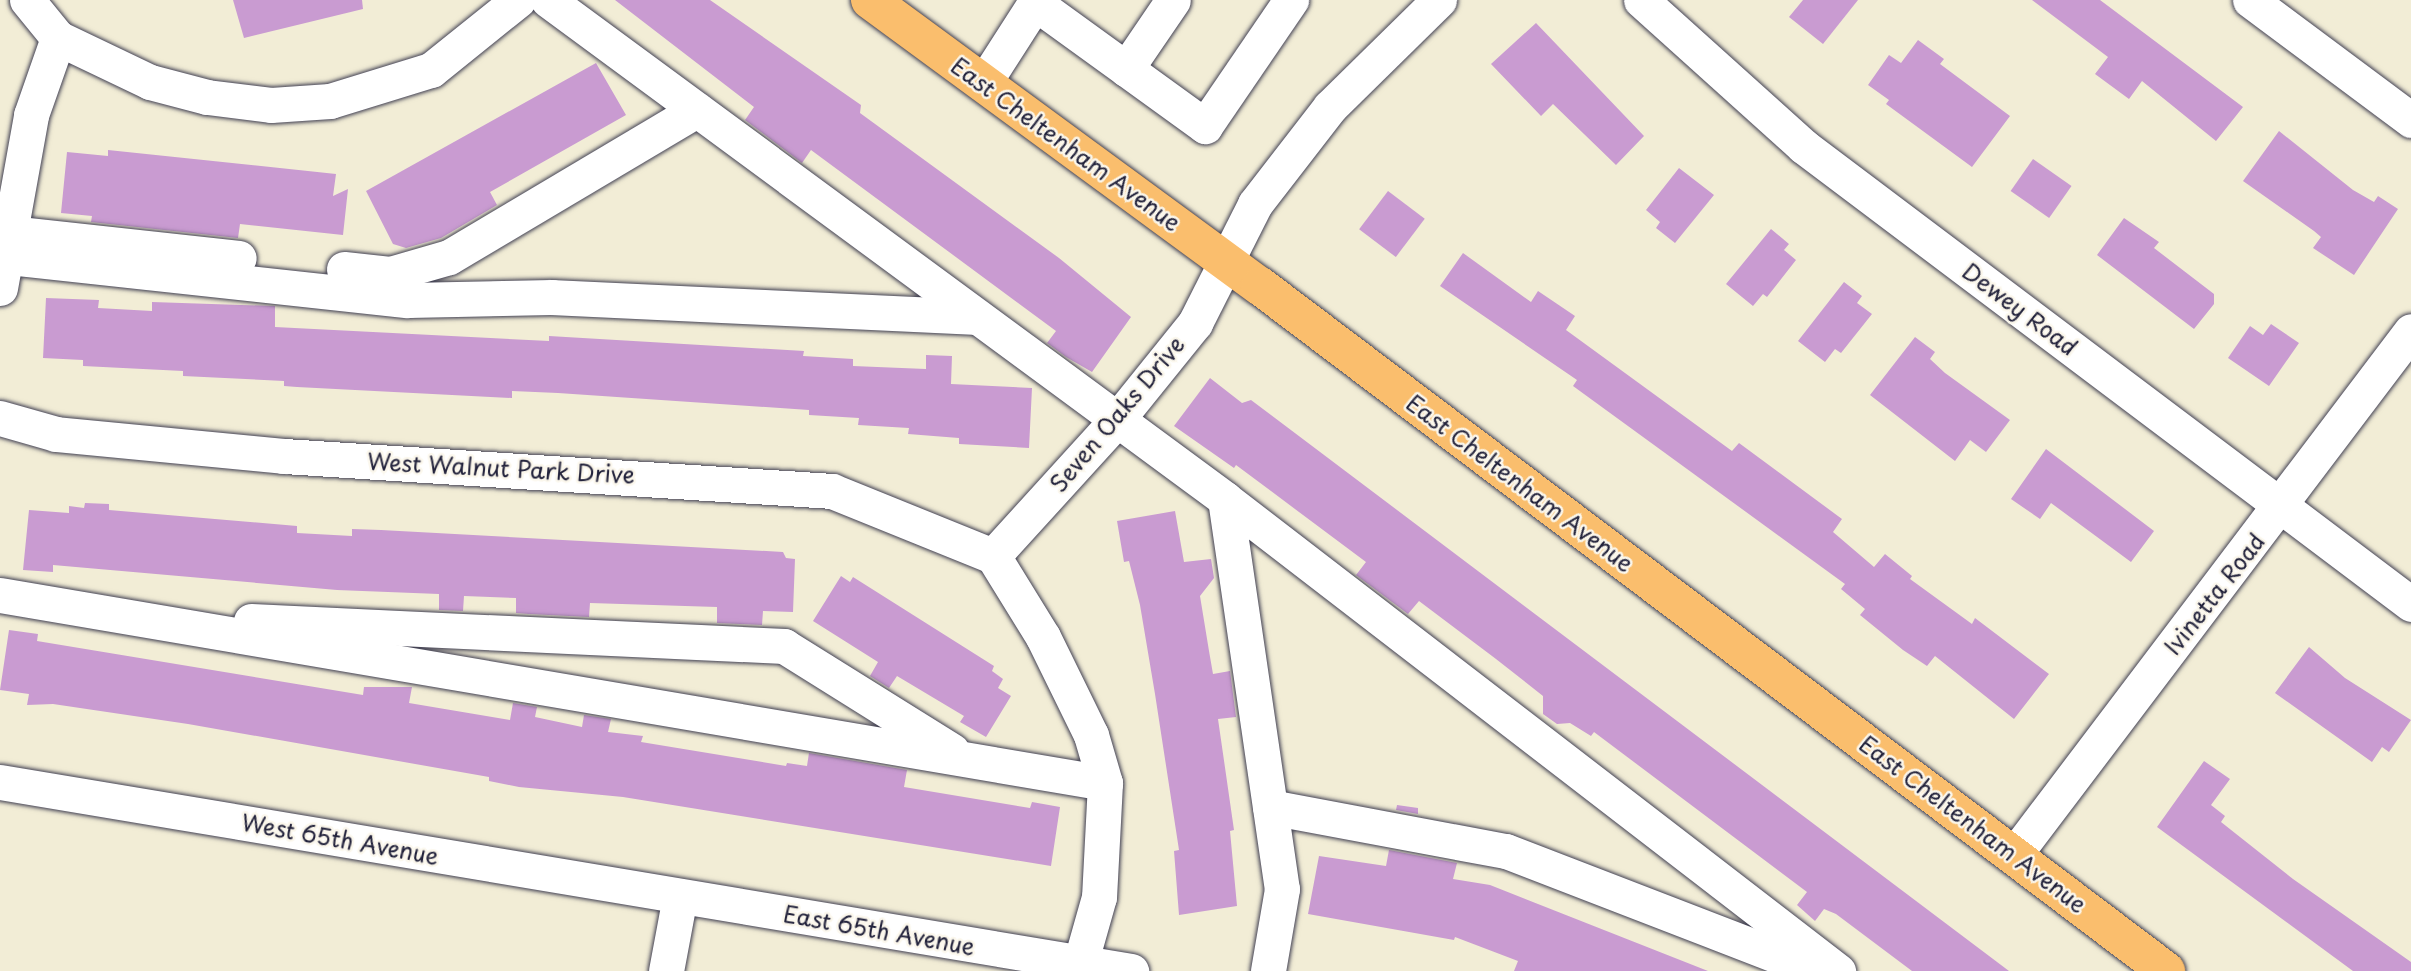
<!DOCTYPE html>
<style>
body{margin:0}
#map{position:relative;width:2411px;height:971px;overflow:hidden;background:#f2edd6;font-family:"Playpen Sans",sans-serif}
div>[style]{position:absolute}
.building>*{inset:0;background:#c99bd1;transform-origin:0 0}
.roads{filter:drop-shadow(0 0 2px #414052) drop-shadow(0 0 2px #414052)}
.minor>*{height:35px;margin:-17.5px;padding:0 17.5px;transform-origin:17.5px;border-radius:17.5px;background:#fff}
.highway>*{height:38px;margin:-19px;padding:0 19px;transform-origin:19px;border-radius:19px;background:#fabe6d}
span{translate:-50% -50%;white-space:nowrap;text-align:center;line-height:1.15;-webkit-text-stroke:5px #fbf7ec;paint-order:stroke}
.street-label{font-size:23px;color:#22223b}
</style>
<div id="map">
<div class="building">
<i style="clip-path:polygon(233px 0,362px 0,363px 9px,244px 38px)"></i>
<i style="clip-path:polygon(615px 0,710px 0,861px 105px,860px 113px,1059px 258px,1131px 317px,1092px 372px,1066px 357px,1047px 343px,1056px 331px,811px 150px,802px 163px,745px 120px,754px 107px)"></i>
<i style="clip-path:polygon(1803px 0,1858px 0,1823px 44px,1789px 17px)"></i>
<i style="clip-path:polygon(2032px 0,2100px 0,2243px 107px,2216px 141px,2142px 81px,2129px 99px,2095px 74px,2108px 57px)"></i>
<i style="clip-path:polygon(1536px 23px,1644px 136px,1616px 165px,1553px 104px,1541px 116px,1491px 64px)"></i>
<i style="clip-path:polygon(1918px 40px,1944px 59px,1940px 64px,2010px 116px,1972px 167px,1886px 104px,1889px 100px,1868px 85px,1889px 55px,1901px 63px)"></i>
<i style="clip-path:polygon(596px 63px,626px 115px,490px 192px,497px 205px,441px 238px,406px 248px,393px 244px,366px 191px)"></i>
<i style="clip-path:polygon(2279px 131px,2353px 190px,2374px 202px,2378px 196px,2398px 209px,2354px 275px,2313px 248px,2321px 237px,2314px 231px,2243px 181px)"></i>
<i style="clip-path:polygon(108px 150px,336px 174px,333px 196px,348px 189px,343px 235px,240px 224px,238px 238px,91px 222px,92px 216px,61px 213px,67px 152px,108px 156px)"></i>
<i style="left:2033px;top:159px;width:47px;height:39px;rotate:35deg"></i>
<i style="clip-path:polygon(1679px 168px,1714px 195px,1675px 243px,1656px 228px,1660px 222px,1646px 210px)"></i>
<i style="left:1388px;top:191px;width:46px;height:48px;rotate:37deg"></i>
<i style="clip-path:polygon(2124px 218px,2159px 242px,2154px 248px,2214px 294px,2214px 304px,2194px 329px,2097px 255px)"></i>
<i style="clip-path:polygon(1771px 229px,1789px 244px,1784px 250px,1796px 260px,1767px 297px,1763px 294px,1753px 306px,1726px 284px)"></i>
<i style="clip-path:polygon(1463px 253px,1531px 302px,1538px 291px,1575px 316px,1566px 330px,1732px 451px,1739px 443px,1842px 519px,1833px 532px,1874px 567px,1885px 554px,1912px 576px,1910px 579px,1972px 624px,1975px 618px,2049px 674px,2014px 719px,1935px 656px,1927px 666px,1903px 650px,1860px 615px,1865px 609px,1841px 589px,1845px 584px,1573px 386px,1577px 380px,1440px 286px)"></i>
<i style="clip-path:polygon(1844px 282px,1862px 296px,1857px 303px,1872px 314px,1841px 353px,1835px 349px,1825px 362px,1798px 341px)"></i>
<i style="clip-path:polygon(46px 298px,99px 300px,98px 308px,152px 311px,152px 302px,275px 306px,275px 327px,549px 341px,549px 336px,804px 351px,803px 356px,853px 359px,853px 366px,926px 369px,926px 355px,952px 356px,951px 384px,1032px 388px,1029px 448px,959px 444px,959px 438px,908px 434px,909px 428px,858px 425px,859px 418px,809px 415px,809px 410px,558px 393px,512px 391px,512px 398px,297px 387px,284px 386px,284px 381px,183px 376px,183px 371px,83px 366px,83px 360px,43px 358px)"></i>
<i style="clip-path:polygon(2271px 324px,2299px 343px,2269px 386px,2228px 358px,2250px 326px,2263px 335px)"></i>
<i style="clip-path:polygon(1915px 337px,1935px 352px,1930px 359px,1945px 373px,2010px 420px,1986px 452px,1970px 440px,1955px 461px,1870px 395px)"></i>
<i style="clip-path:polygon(1210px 378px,1242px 403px,1251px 400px,2009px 971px,1912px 971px,1836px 914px,1824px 909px,1815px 921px,1797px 905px,1807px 892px,1594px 732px,1591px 736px,1570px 723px,1557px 724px,1543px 714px,1543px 696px,1496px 659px,1419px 601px,1408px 614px,1356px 575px,1366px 562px,1236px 465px,1234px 468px,1174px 426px)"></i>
<i style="clip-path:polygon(2046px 449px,2154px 531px,2131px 562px,2051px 503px,2040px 519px,2011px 499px)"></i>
<i style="clip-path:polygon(85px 503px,109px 504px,109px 510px,297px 526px,297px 533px,352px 536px,352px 529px,381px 530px,783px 552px,786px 558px,795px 559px,793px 612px,763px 611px,762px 625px,717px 623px,717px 607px,590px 603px,589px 617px,529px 614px,516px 613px,516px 598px,464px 596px,463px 611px,439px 610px,439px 594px,337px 590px,53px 565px,53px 572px,23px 570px,29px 510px,69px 513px,69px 506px,84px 508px)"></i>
<i style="clip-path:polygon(1175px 511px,1184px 562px,1211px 559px,1214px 578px,1200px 596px,1209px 651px,1213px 674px,1230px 671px,1236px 717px,1218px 719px,1234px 830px,1230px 831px,1237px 906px,1179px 915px,1174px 851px,1179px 850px,1155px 694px,1140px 605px,1129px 561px,1124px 562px,1117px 521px)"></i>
<i style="clip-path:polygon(841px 576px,850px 582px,853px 577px,994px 666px,992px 671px,1003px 679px,998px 688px,1011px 696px,986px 737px,960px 722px,964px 716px,897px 676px,889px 688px,870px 676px,878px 662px,813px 621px)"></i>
<i style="clip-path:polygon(9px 630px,38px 634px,37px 641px,363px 695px,364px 687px,412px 687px,409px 703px,510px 720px,513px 703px,537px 707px,535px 717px,582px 727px,584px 715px,611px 719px,608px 732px,643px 736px,641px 742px,786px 766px,787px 763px,807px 766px,809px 753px,907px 770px,904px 787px,1030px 808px,1032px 802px,1060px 807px,1051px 866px,623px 797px,519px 787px,489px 781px,489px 777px,188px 724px,53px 704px,27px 705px,29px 694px,0 690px)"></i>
<i style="clip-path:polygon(2309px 647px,2345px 678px,2411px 720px,2389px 752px,2382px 747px,2372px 762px,2275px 693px)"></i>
<i style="clip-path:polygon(2204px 761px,2230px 779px,2211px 805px,2225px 816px,2221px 822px,2293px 879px,2411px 962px,2411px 971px,2353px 971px,2157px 827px)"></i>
<i style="clip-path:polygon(1397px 805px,1418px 808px,1418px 814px,1396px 810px)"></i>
<i style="clip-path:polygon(1389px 850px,1457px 863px,1453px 879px,1490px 885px,1708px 971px,1514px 971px,1518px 961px,1455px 937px,1454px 940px,1308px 914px,1319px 856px,1386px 866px)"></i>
</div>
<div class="roads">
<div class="minor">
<i style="left:27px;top:0;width:49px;rotate:50.8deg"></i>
<i style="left:58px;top:38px;width:102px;rotate:25.6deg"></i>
<i style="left:150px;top:82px;width:59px;rotate:14.7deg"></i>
<i style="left:207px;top:97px;width:64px;rotate:7.1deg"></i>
<i style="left:271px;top:105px;width:59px;rotate:-3.9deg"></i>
<i style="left:330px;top:101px;width:106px;rotate:-17.1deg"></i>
<i style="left:431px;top:70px;width:112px;rotate:-38.8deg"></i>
<i style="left:548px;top:0;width:841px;rotate:36.39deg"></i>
<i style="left:1225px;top:499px;width:774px;rotate:37.6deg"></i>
<i style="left:1641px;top:0;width:218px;rotate:42deg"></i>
<i style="left:1803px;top:146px;width:761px;rotate:36.99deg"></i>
<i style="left:2250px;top:0;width:201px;rotate:36.7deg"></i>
<i style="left:1126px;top:69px;width:83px;rotate:-55.7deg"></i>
<i style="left:983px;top:84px;width:96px;rotate:-57.3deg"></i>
<i style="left:1035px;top:3px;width:210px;rotate:35.9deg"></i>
<i style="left:1205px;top:126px;width:153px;rotate:-55.7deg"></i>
<i style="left:9px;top:233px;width:231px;rotate:6.2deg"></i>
<i style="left:0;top:256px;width:410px;rotate:6.2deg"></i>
<i style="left:408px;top:300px;width:144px;rotate:-1.2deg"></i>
<i style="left:552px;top:297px;width:425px;rotate:2.7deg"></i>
<i style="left:344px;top:269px;width:46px;rotate:6.2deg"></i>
<i style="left:390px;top:274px;width:61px;rotate:-16.1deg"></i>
<i style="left:449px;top:257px;width:288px;rotate:-30.7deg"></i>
<i style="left:0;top:288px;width:176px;rotate:-79.8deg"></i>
<i style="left:31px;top:115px;width:82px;rotate:-70.7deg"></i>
<i style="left:0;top:418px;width:58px;rotate:15.9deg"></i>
<i style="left:56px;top:434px;width:229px;rotate:5.5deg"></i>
<i style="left:284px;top:456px;width:549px;rotate:3.65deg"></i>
<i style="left:832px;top:491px;width:174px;rotate:22deg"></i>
<i style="left:1225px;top:499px;width:394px;rotate:81.7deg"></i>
<i style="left:1282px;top:889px;width:83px;rotate:99.7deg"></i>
<i style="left:993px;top:556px;width:183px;rotate:-47.7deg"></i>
<i style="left:1116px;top:421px;width:126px;rotate:-51.1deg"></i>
<i style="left:1195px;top:323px;width:133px;rotate:-63.2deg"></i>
<i style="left:1255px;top:204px;width:123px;rotate:-52.3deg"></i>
<i style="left:1330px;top:107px;width:153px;rotate:-44.5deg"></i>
<i style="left:993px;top:556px;width:95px;rotate:58.3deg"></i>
<i style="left:1043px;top:637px;width:109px;rotate:63.9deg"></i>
<i style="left:1091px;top:735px;width:50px;rotate:73.7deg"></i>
<i style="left:1105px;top:783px;width:114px;rotate:93deg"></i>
<i style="left:1099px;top:897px;width:77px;rotate:105.8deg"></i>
<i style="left:0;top:595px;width:1121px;rotate:9.66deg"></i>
<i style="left:251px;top:621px;width:534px;rotate:2.69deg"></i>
<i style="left:784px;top:646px;width:198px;rotate:32deg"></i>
<i style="left:0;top:782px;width:1147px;rotate:9.49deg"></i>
<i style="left:1270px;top:807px;width:240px;rotate:10.6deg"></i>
<i style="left:1506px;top:851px;width:319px;rotate:21.1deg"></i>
<i style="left:1804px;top:966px;width:18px;rotate:6deg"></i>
<i style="left:2014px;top:855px;width:657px;rotate:-52.85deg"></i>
<i style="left:666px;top:971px;width:76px;rotate:-79.4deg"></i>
</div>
<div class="highway">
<i style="left:870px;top:0;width:484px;rotate:36.3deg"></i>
<i style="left:1260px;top:286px;width:1136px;rotate:37.09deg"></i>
</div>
</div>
<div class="street-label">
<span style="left:1066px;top:144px;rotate:36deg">East Cheltenham Avenue</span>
<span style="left:2020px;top:309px;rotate:37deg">Dewey Road</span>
<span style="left:1117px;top:414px;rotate:-50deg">Seven Oaks Drive</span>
<span style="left:501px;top:468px;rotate:3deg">West Walnut Park Drive</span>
<span style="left:1520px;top:483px;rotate:37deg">East Cheltenham Avenue</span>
<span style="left:2214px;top:594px;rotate:-52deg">Ivinetta Road</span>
<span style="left:1973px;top:824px;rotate:37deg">East Cheltenham Avenue</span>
<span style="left:340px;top:839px;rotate:10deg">West 65th Avenue</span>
<span style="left:879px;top:930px;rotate:10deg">East 65th Avenue</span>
</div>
</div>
